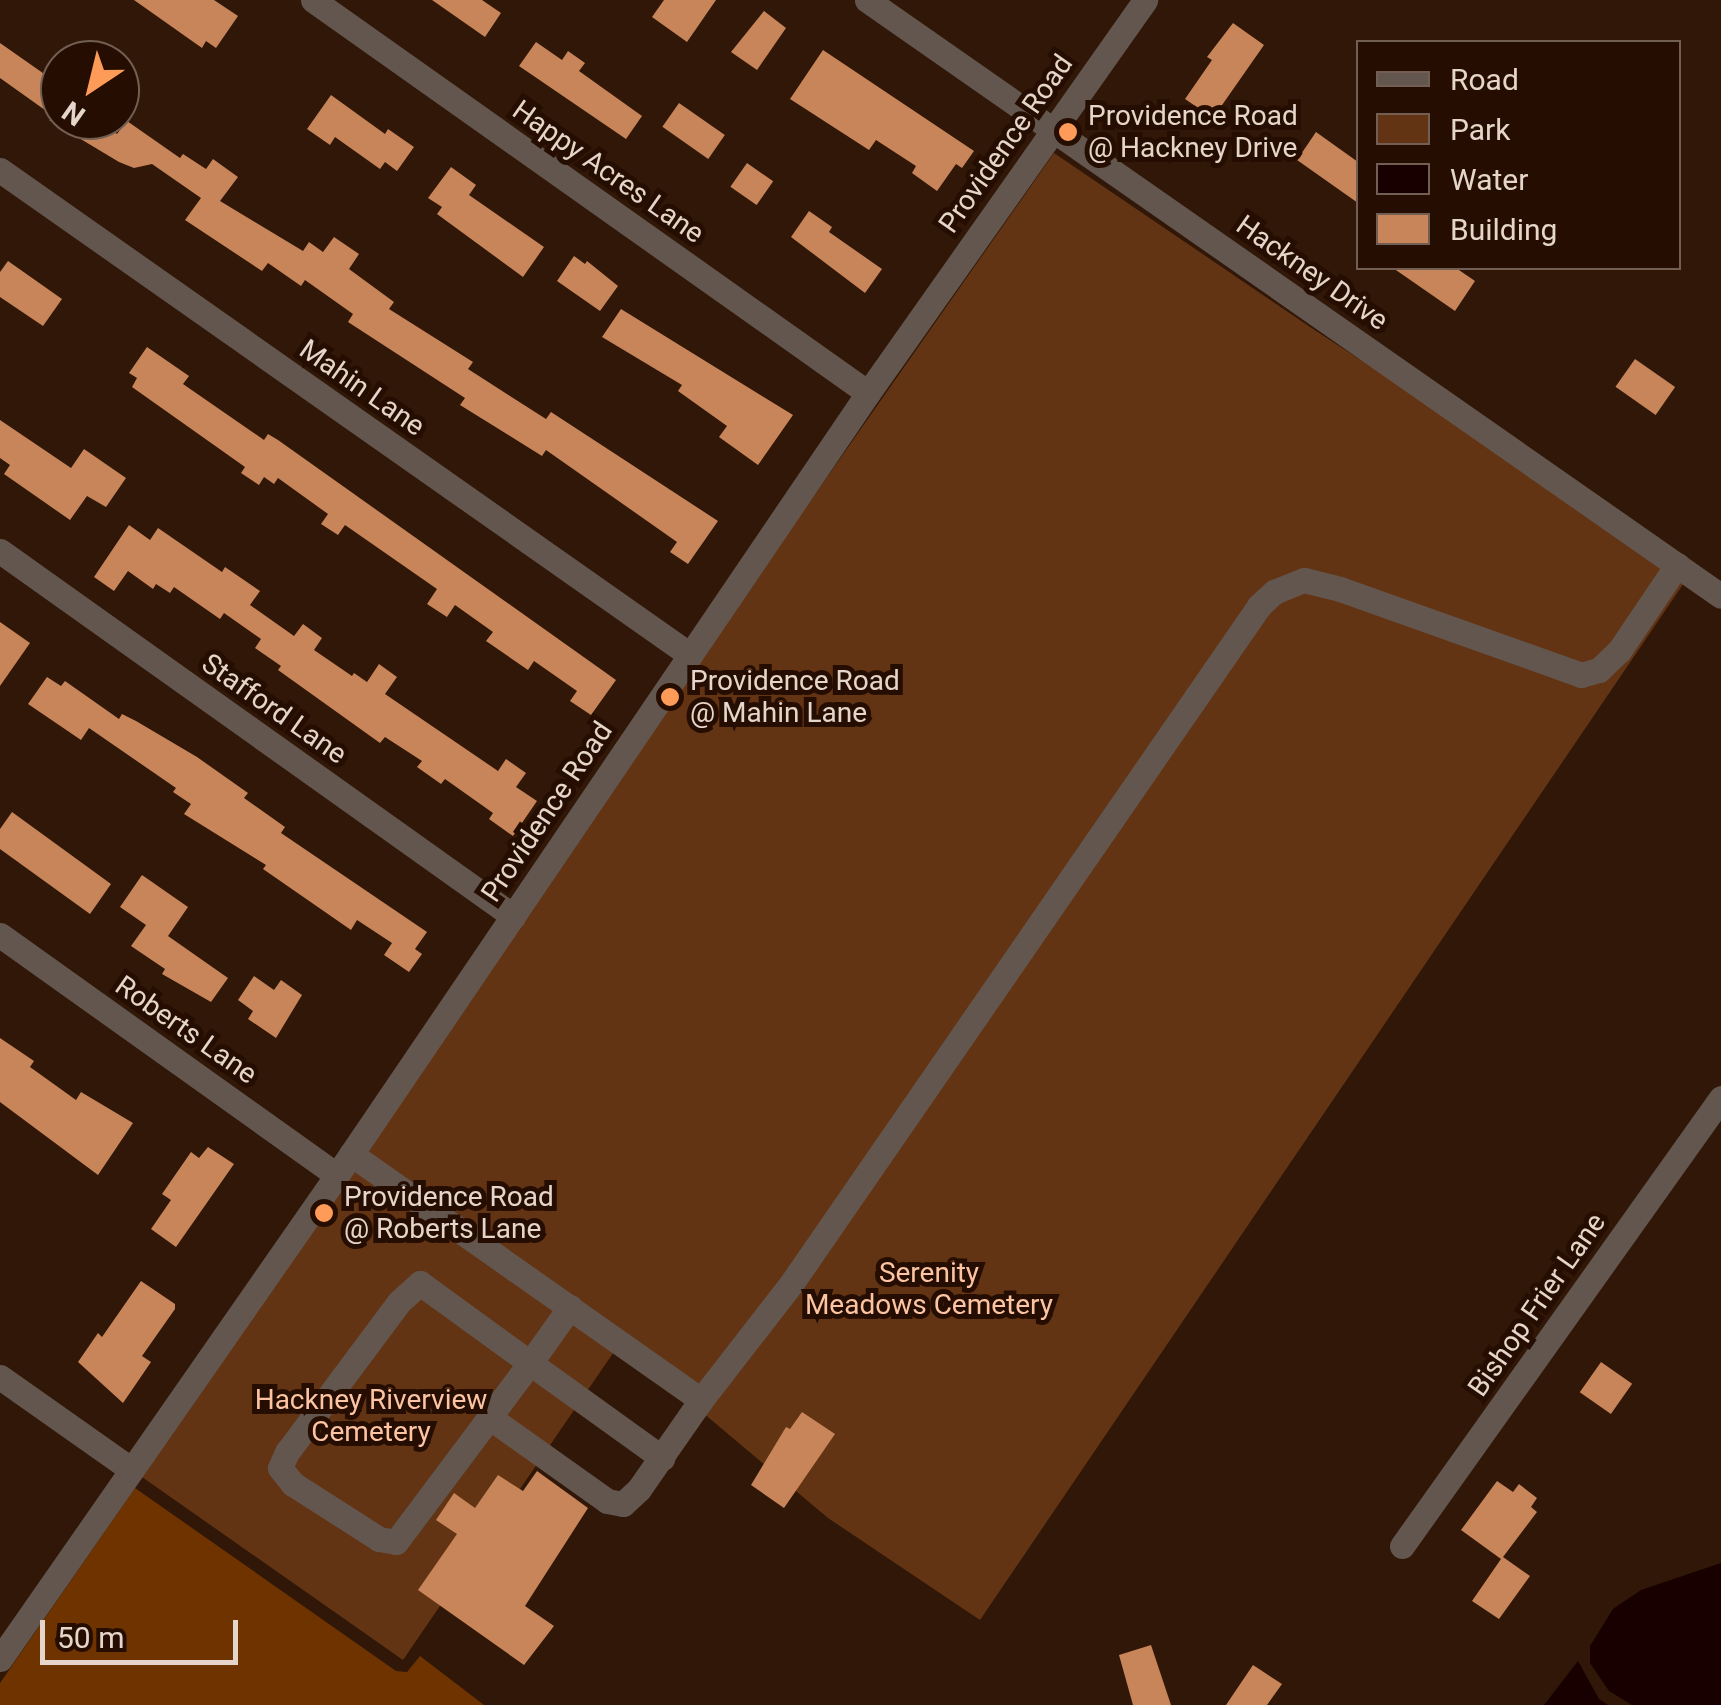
<!DOCTYPE html>
<style>
body{margin:0}
#map{position:relative;width:1721px;height:1705px;overflow:hidden;background:#301707;font-family:Roboto,sans-serif}
div>[style]{position:absolute}
.green>*{inset:0;background:#633414}
.forest>*{inset:0;background:#6f3300}
.water>*{inset:0;background:#180000}
.building>*{inset:0;background:#c8855a;transform-origin:0 0}
.minor>*{height:25px;margin:-12.5px;padding:0 12.5px;transform-origin:12.5px;border-radius:12.5px;background:#63564e}
.dots>*{width:28px;height:28px;translate:-50% -50%;box-sizing:border-box;border:5px solid #250e01;border-radius:50%}
span{translate:-50% -50%;white-space:nowrap;text-align:center;line-height:1.15;-webkit-text-stroke:10px #250e01;paint-order:stroke}
.poi-label{font-size:28px;color:#e6d5cb}
.left{translate:0 -50%;text-align:left}
.street-label{font-size:28px;color:#e6d5cb}
.park-label{font-size:28px;color:#fcc4a2}
.legend{position:absolute;left:1356px;top:40px;width:325px;height:230px;box-sizing:border-box;background:#250e01;border:2px solid #725e52;margin:0;padding:12px 18px;list-style:none;font-size:30px;color:#e6d5cb}
.legend li{display:flex;align-items:center;gap:20px;height:50px}
.legend b{width:50px;border:2px solid #725e52}
.north{position:absolute;left:40px;top:40px;width:100px;height:100px;box-sizing:border-box;background:#250e01;border:2px solid #725e52;border-radius:50%;rotate:215deg;font-size:28px;font-weight:700;line-height:40px;text-align:center;color:#e6d5cb}
.north::after{content:'';display:block;margin:auto;width:35px;height:45px;background:#fe9b59;clip-path:polygon(50% 0,100% 100%,50% 72%,0 100%)}
.scale{position:absolute;left:40px;top:1620px;width:198px;height:45px;box-sizing:border-box;border:5px solid #e6d5cb;border-top:0;padding-left:12px;font-size:30px;line-height:35px;white-space:nowrap;color:#e6d5cb;-webkit-text-stroke:8px #250e01;paint-order:stroke}
</style>
<div id="map">
<div class="green">
<i style="clip-path:polygon(1054px 153px,1310px 327px,1690px 574px,980px 1620px,828px 1518px,620px 1343px,403px 1660px,132px 1470px)"></i>
</div>
<div class="forest">
<i style="clip-path:polygon(135px 1488px,396px 1671px,407px 1672px,420px 1656px,484px 1705px,0 1705px,0 1683px)"></i>
</div>
<div class="water">
<i style="clip-path:polygon(1721px 1563px,1721px 1705px,1632px 1705px,1609px 1691px,1590px 1663px,1590px 1646px,1613px 1609px,1641px 1590px)"></i>
<i style="clip-path:polygon(1578px 1661px,1599px 1699px,1608px 1705px,1544px 1705px)"></i>
</div>
<div class="building">
<i style="clip-path:polygon(134px 0,214px 0,238px 16px,216px 48px,206px 41px,202px 48px)"></i>
<i style="clip-path:polygon(432px 0,482px 0,501px 13px,485px 37px)"></i>
<i style="clip-path:polygon(664px 0,716px 0,687px 42px,652px 17px)"></i>
<i style="clip-path:polygon(764px 11px,786px 28px,757px 70px,731px 52px)"></i>
<i style="clip-path:polygon(1233px 23px,1264px 45px,1213px 118px,1185px 99px,1212px 60px,1207px 57px)"></i>
<i style="clip-path:polygon(536px 42px,562px 60px,568px 51px,585px 63px,579px 71px,642px 116px,626px 139px,519px 66px)"></i>
<i style="clip-path:polygon(0 43px,60px 85px,60px 120px,99px 120px,117px 134px,127px 121px,180px 158px,183px 154px,206px 169px,213px 159px,238px 177px,220px 201px,303px 251px,309px 242px,323px 252px,334px 237px,359px 254px,349px 269px,394px 302px,389px 309px,473px 362px,468px 369px,546px 419px,551px 412px,718px 521px,688px 564px,670px 552px,677px 542px,546px 450px,542px 456px,460px 405px,465px 398px,348px 322px,353px 314px,305px 280px,301px 286px,268px 263px,262px 271px,185px 220px,201px 198px,152px 164px,134px 168px,119px 162px,49px 120px,59px 120px,0 78px)"></i>
<i style="clip-path:polygon(823px 50px,974px 151px,962px 168px,956px 164px,937px 191px,912px 173px,916px 166px,876px 140px,869px 150px,790px 99px)"></i>
<i style="clip-path:polygon(331px 95px,385px 134px,388px 129px,414px 147px,397px 171px,385px 162px,380px 169px,335px 137px,330px 145px,307px 129px)"></i>
<i style="left:679px;top:103px;width:56px;height:29px;rotate:35deg"></i>
<i style="clip-path:polygon(1316px 132px,1358px 162px,1358px 203px,1297px 160px)"></i>
<i style="left:747px;top:163px;width:32px;height:29px;rotate:35deg"></i>
<i style="clip-path:polygon(451px 167px,476px 185px,469px 195px,544px 247px,523px 277px,437px 214px,442px 207px,428px 198px)"></i>
<i style="clip-path:polygon(809px 211px,832px 227px,829px 232px,882px 269px,865px 293px,791px 237px)"></i>
<i style="clip-path:polygon(574px 256px,585px 264px,587px 261px,618px 286px,600px 311px,557px 281px)"></i>
<i style="clip-path:polygon(8px 261px,62px 299px,43px 326px,0 297px,0 272px)"></i>
<i style="clip-path:polygon(1393px 268px,1456px 268px,1475px 281px,1455px 311px)"></i>
<i style="clip-path:polygon(621px 309px,793px 415px,758px 465px,719px 437px,727px 426px,678px 391px,682px 385px,602px 337px)"></i>
<i style="clip-path:polygon(147px 347px,189px 376px,183px 384px,264px 440px,268px 434px,278px 440px,616px 680px,591px 715px,570px 701px,577px 691px,534px 661px,528px 670px,486px 641px,493px 632px,455px 605px,447px 617px,427px 604px,437px 589px,345px 525px,338px 535px,321px 524px,328px 514px,278px 478px,274px 484px,264px 477px,259px 485px,241px 473px,245px 467px,132px 387px,137px 378px,129px 373px)"></i>
<i style="left:1635px;top:359px;width:49px;height:34px;rotate:35deg"></i>
<i style="clip-path:polygon(0 420px,71px 468px,84px 449px,126px 478px,106px 507px,87px 496px,70px 520px,4px 474px,10px 465px,0 458px)"></i>
<i style="clip-path:polygon(129px 525px,150px 540px,158px 528px,222px 572px,225px 567px,260px 591px,250px 605px,294px 636px,303px 624px,322px 638px,314px 650px,352px 676px,354px 673px,367px 682px,379px 664px,397px 677px,385px 694px,498px 771px,506px 759px,526px 773px,516px 787px,537px 801px,513px 836px,489px 819px,493px 813px,445px 779px,441px 784px,417px 767px,422px 761px,385px 737px,380px 743px,278px 670px,281px 666px,255px 648px,261px 639px,224px 613px,220px 619px,174px 587px,170px 593px,156px 584px,153px 589px,128px 571px,114px 591px,94px 577px)"></i>
<i style="clip-path:polygon(0 622px,30px 643px,0 686px)"></i>
<i style="clip-path:polygon(47px 677px,61px 686px,65px 681px,119px 719px,122px 714px,136px 721px,197px 757px,248px 793px,244px 798px,285px 827px,281px 833px,427px 932px,415px 949px,422px 954px,409px 972px,384px 955px,392px 943px,357px 920px,351px 930px,263px 869px,266px 865px,184px 814px,191px 804px,173px 792px,176px 788px,89px 728px,81px 740px,28px 704px)"></i>
<i style="clip-path:polygon(12px 812px,111px 884px,90px 914px,0 849px,0 829px)"></i>
<i style="clip-path:polygon(142px 875px,188px 907px,168px 936px,228px 978px,211px 1002px,162px 974px,165px 969px,131px 946px,146px 925px,120px 907px)"></i>
<i style="clip-path:polygon(254px 976px,274px 990px,281px 980px,302px 995px,276px 1038px,248px 1019px,253px 1011px,238px 1000px)"></i>
<i style="clip-path:polygon(0 1038px,34px 1061px,30px 1067px,76px 1100px,81px 1092px,133px 1123px,98px 1175px,0 1102px)"></i>
<i style="clip-path:polygon(208px 1147px,234px 1164px,176px 1247px,151px 1229px,171px 1200px,162px 1194px,191px 1152px,199px 1158px)"></i>
<i style="clip-path:polygon(141px 1281px,175px 1304px,175px 1309px,142px 1356px,151px 1362px,123px 1403px,78px 1362px,98px 1333px,102px 1337px)"></i>
<i style="left:1601px;top:1362px;width:38px;height:37px;rotate:35deg"></i>
<i style="clip-path:polygon(802px 1412px,835px 1434px,784px 1508px,751px 1485px,786px 1427px,790px 1429px)"></i>
<i style="clip-path:polygon(537px 1471px,588px 1508px,525px 1606px,554px 1626px,524px 1665px,418px 1590px,457px 1534px,436px 1520px,454px 1493px,475px 1508px,498px 1475px,523px 1491px)"></i>
<i style="clip-path:polygon(1497px 1481px,1513px 1492px,1519px 1484px,1537px 1498px,1531px 1507px,1537px 1512px,1503px 1557px,1530px 1576px,1499px 1619px,1472px 1601px,1501px 1559px,1461px 1530px)"></i>
<i style="clip-path:polygon(1151px 1645px,1171px 1705px,1133px 1705px,1119px 1655px)"></i>
<i style="clip-path:polygon(1253px 1665px,1282px 1684px,1267px 1705px,1226px 1705px)"></i>
</div>
<div class="minor">
<i style="left:313px;top:0;width:680px;rotate:35.3deg"></i>
<i style="left:867px;top:0;width:1041px;rotate:34.91deg"></i>
<i style="left:0;top:170px;width:843px;rotate:35.1deg"></i>
<i style="left:0;top:551px;width:630px;rotate:35.43deg"></i>
<i style="left:0;top:935px;width:414px;rotate:35.5deg"></i>
<i style="left:351px;top:1154px;width:428px;rotate:35.1deg"></i>
<i style="left:570px;top:1307px;width:69px;rotate:125.5deg"></i>
<i style="left:530px;top:1363px;width:136px;rotate:-144deg"></i>
<i style="left:420px;top:1283px;width:28px;rotate:138deg"></i>
<i style="left:399px;top:1302px;width:187px;rotate:126.7deg"></i>
<i style="left:287px;top:1452px;width:17px;rotate:114deg"></i>
<i style="left:280px;top:1468px;width:21px;rotate:51deg"></i>
<i style="left:293px;top:1484px;width:102px;rotate:32.6deg"></i>
<i style="left:379px;top:1539px;width:17px;rotate:10deg"></i>
<i style="left:396px;top:1542px;width:224px;rotate:-53.2deg"></i>
<i style="left:530px;top:1363px;width:163px;rotate:35.7deg"></i>
<i style="left:0;top:1377px;width:161px;rotate:35.2deg"></i>
<i style="left:489px;top:1417px;width:145px;rotate:35.4deg"></i>
<i style="left:607px;top:1501px;width:16px;rotate:11deg"></i>
<i style="left:623px;top:1504px;width:22px;rotate:-43deg"></i>
<i style="left:639px;top:1489px;width:108px;rotate:-55.1deg"></i>
<i style="left:701px;top:1400px;width:147px;rotate:-52.2deg"></i>
<i style="left:791px;top:1284px;width:824px;rotate:-55.38deg"></i>
<i style="left:1259px;top:606px;width:21px;rotate:-43deg"></i>
<i style="left:1274px;top:592px;width:32px;rotate:-22deg"></i>
<i style="left:1304px;top:580px;width:37px;rotate:14deg"></i>
<i style="left:1340px;top:589px;width:256px;rotate:19.6deg"></i>
<i style="left:1581px;top:675px;width:19px;rotate:-16deg"></i>
<i style="left:1599px;top:670px;width:28px;rotate:-44deg"></i>
<i style="left:1619px;top:651px;width:104px;rotate:-56deg"></i>
<i style="left:1402px;top:1546px;width:550px;rotate:-54.55deg"></i>
<i style="left:0;top:1659px;width:590px;rotate:-55.15deg"></i>
<i style="left:337px;top:1175px;width:945px;rotate:-55.82deg"></i>
<i style="left:868px;top:393px;width:481px;rotate:-54.8deg"></i>
</div>
<div class="dots">
<i style="left:1068px;top:132px;background:#fe9b59"></i>
<i style="left:670px;top:697px;background:#fe9b59"></i>
<i style="left:324px;top:1213px;background:#fe9b59"></i>
</div>
<div class="poi-label">
<span class="left" style="left:1088px;top:132px">Providence Road<br>@ Hackney Drive</span>
<span class="left" style="left:690px;top:697px">Providence Road<br>@ Mahin Lane</span>
<span class="left" style="left:344px;top:1213px">Providence Road<br>@ Roberts Lane</span>
</div>
<div class="street-label">
<span style="left:1006px;top:144px;rotate:-55deg">Providence Road</span>
<span style="left:608px;top:172px;rotate:35deg">Happy Acres Lane</span>
<span style="left:1312px;top:273px;rotate:35deg">Hackney Drive</span>
<span style="left:362px;top:388px;rotate:35deg">Mahin Lane</span>
<span style="left:274px;top:709px;rotate:35deg">Stafford Lane</span>
<span style="left:547px;top:812px;rotate:-56deg">Providence Road</span>
<span style="left:186px;top:1030px;rotate:35deg">Roberts Lane</span>
<span style="left:1537px;top:1305px;rotate:-55deg">Bishop Frier Lane</span>
</div>
<div class="park-label">
<span style="left:929px;top:1289px">Serenity<br>Meadows Cemetery</span>
<span style="left:371px;top:1416px">Hackney Riverview<br>Cemetery</span>
</div>
<ul class="legend">
<li><b style="height:12px;background:#63564e"></b>Road</li>
<li><b style="height:28px;background:#633414"></b>Park</li>
<li><b style="height:28px;background:#180000"></b>Water</li>
<li><b style="height:28px;background:#c8855a"></b>Building</li>
</ul>
<div class="north">N</div>
<div class="scale">50 m</div>
</div>
